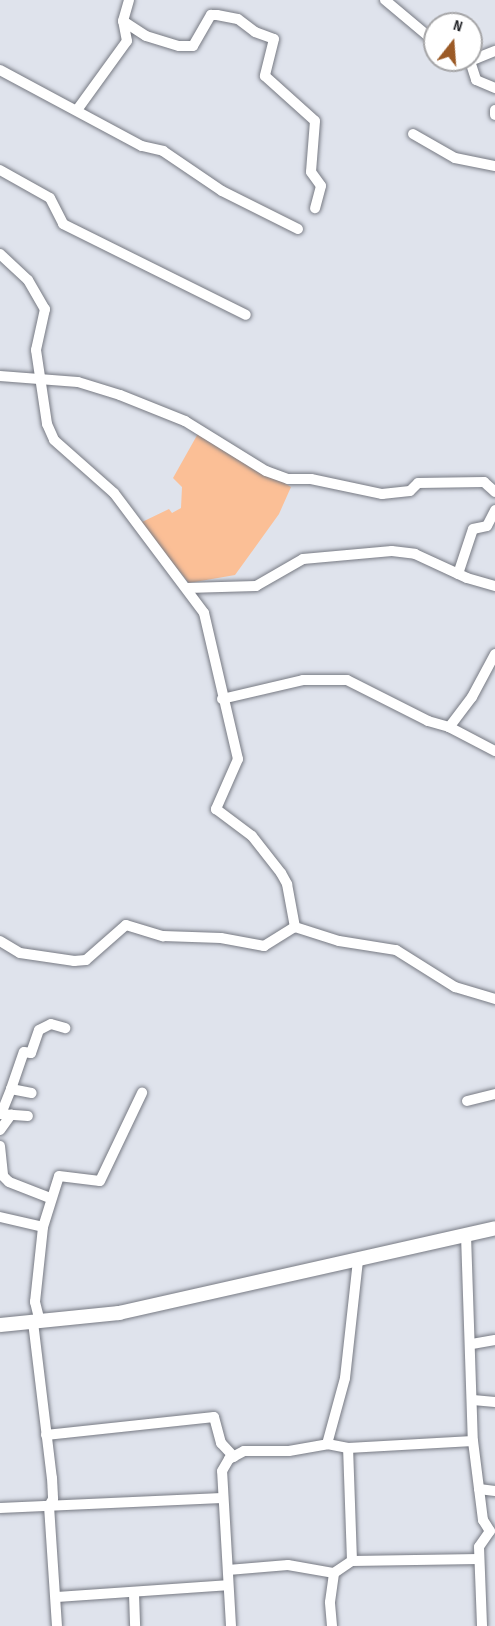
<!DOCTYPE html>
<style>
body{margin:0}
#map{position:relative;width:495px;height:1626px;overflow:hidden;background:#dfe3ec;font-family:"Sofia Sans Condensed",sans-serif}
div>[style]{position:absolute}
.green>*{inset:0;background:#fbbf96}
.roads{filter:drop-shadow(0 0 2px #777a83) drop-shadow(0 0 2px #777a83)}
.street>*{height:10px;margin:-5px;padding:0 5px;transform-origin:5px;border-radius:5px;background:#fff}
.secondary>*{height:14px;margin:-7px;padding:0 7px;transform-origin:7px;border-radius:7px;background:#fff}
span{translate:-50% -50%;white-space:nowrap;text-align:center;line-height:1.15;-webkit-text-stroke:6px #fff;paint-order:stroke}
.north{position:absolute;left:423px;top:12px;width:60px;height:60px;box-sizing:border-box;background:#fff;border:2px solid #a5a5a7;border-radius:50%;rotate:17deg;font-size:16px;font-weight:700;line-height:24px;text-align:center;color:#1d1e22}
.north::after{content:'';display:block;margin:auto;width:21px;height:27px;background:#9b5a26;clip-path:polygon(50% 0,100% 100%,50% 72%,0 100%)}
</style>
<div id="map">
<div class="green">
<i style="clip-path:polygon(200px 430px,291px 487px,279px 514px,235px 575px,189px 583px,140px 523px,169px 509px,172px 513px,181px 508px,182px 487px,173px 478px)"></i>
</div>
<div class="roads">
<div class="street">
<i style="left:385px;top:0;width:65px;rotate:40deg"></i>
<i style="left:123px;top:21px;width:27px;rotate:33deg"></i>
<i style="left:146px;top:36px;width:34px;rotate:17deg"></i>
<i style="left:179px;top:46px;width:14px"></i>
<i style="left:193px;top:46px;width:36px;rotate:-60deg"></i>
<i style="left:211px;top:15px;width:6px"></i>
<i style="left:217px;top:15px;width:21px;rotate:11deg"></i>
<i style="left:238px;top:19px;width:21px;rotate:37deg"></i>
<i style="left:255px;top:32px;width:20px;rotate:20deg"></i>
<i style="left:274px;top:39px;width:38px;rotate:104deg"></i>
<i style="left:265px;top:76px;width:67px;rotate:42deg"></i>
<i style="left:315px;top:121px;width:51px;rotate:94.5deg"></i>
<i style="left:311px;top:172px;width:17px;rotate:54deg"></i>
<i style="left:321px;top:186px;width:23px;rotate:105deg"></i>
<i style="left:463px;top:60px;width:7px;rotate:8deg"></i>
<i style="left:470px;top:61px;width:20px;rotate:72deg"></i>
<i style="left:476px;top:80px;width:21px;rotate:23deg"></i>
<i style="left:470px;top:61px;width:27px;rotate:-22deg"></i>
<i style="left:0;top:70px;width:161px;rotate:28.2deg"></i>
<i style="left:142px;top:146px;width:22px;rotate:13deg"></i>
<i style="left:163px;top:151px;width:71px;rotate:34.1deg"></i>
<i style="left:222px;top:191px;width:85px;rotate:26.6deg"></i>
<i style="left:77px;top:110px;width:85px;rotate:-54.1deg"></i>
<i style="left:127px;top:41px;width:20px;rotate:-101deg"></i>
<i style="left:123px;top:21px;width:22px;rotate:-74deg"></i>
<i style="left:495px;top:110px;width:5px;rotate:90deg"></i>
<i style="left:413px;top:134px;width:48px;rotate:29.7deg"></i>
<i style="left:455px;top:158px;width:41px;rotate:11.3deg"></i>
<i style="left:0;top:170px;width:57px;rotate:29.2deg"></i>
<i style="left:50px;top:198px;width:29px;rotate:63deg"></i>
<i style="left:63px;top:224px;width:204px;rotate:26.4deg"></i>
<i style="left:0;top:254px;width:38px;rotate:43deg"></i>
<i style="left:28px;top:280px;width:34px;rotate:60deg"></i>
<i style="left:45px;top:309px;width:42px;rotate:102.4deg"></i>
<i style="left:36px;top:350px;width:75px;rotate:81.5deg"></i>
<i style="left:47px;top:424px;width:17px;rotate:66deg"></i>
<i style="left:54px;top:440px;width:80px;rotate:41.5deg"></i>
<i style="left:114px;top:493px;width:150px;rotate:53.1deg"></i>
<i style="left:204px;top:613px;width:150px;rotate:76.9deg"></i>
<i style="left:238px;top:759px;width:55px;rotate:113.7deg"></i>
<i style="left:216px;top:809px;width:45px;rotate:36.9deg"></i>
<i style="left:252px;top:836px;width:47px;rotate:51.9deg"></i>
<i style="left:281px;top:873px;width:13px;rotate:61deg"></i>
<i style="left:287px;top:884px;width:44px;rotate:79.5deg"></i>
<i style="left:0;top:376px;width:78px;rotate:4.4deg"></i>
<i style="left:78px;top:382px;width:44px;rotate:17.2deg"></i>
<i style="left:120px;top:395px;width:70px;rotate:21.8deg"></i>
<i style="left:185px;top:421px;width:95px;rotate:31.7deg"></i>
<i style="left:266px;top:471px;width:23px;rotate:20deg"></i>
<i style="left:288px;top:479px;width:23px"></i>
<i style="left:311px;top:479px;width:73px;rotate:11.9deg"></i>
<i style="left:382px;top:494px;width:28px;rotate:-6deg"></i>
<i style="left:410px;top:491px;width:11px;rotate:-45deg"></i>
<i style="left:418px;top:483px;width:66px;rotate:-0.9deg"></i>
<i style="left:484px;top:482px;width:15px;rotate:42deg"></i>
<i style="left:458px;top:574px;width:47px;rotate:-71.6deg"></i>
<i style="left:473px;top:529px;width:14px;rotate:-12deg"></i>
<i style="left:487px;top:526px;width:18px;rotate:-63deg"></i>
<i style="left:187px;top:588px;width:69px;rotate:-1.7deg"></i>
<i style="left:256px;top:586px;width:54px;rotate:-29.9deg"></i>
<i style="left:303px;top:559px;width:89px;rotate:-5.1deg"></i>
<i style="left:392px;top:551px;width:23px;rotate:7deg"></i>
<i style="left:415px;top:554px;width:57px;rotate:24.8deg"></i>
<i style="left:467px;top:578px;width:29px;rotate:16deg"></i>
<i style="left:495px;top:654px;width:49px;rotate:118.1deg"></i>
<i style="left:472px;top:697px;width:38px;rotate:127deg"></i>
<i style="left:449px;top:727px;width:52px;rotate:27.6deg"></i>
<i style="left:222px;top:699px;width:83px;rotate:-13.2deg"></i>
<i style="left:303px;top:680px;width:44px"></i>
<i style="left:347px;top:680px;width:91px;rotate:26.8deg"></i>
<i style="left:428px;top:721px;width:22px;rotate:16deg"></i>
<i style="left:0;top:941px;width:23px;rotate:31deg"></i>
<i style="left:20px;top:953px;width:55px;rotate:8.4deg"></i>
<i style="left:74px;top:961px;width:12px;rotate:-5deg"></i>
<i style="left:86px;top:960px;width:53px;rotate:-41.2deg"></i>
<i style="left:126px;top:925px;width:39px;rotate:17deg"></i>
<i style="left:163px;top:936px;width:58px;rotate:2deg"></i>
<i style="left:221px;top:938px;width:44px;rotate:10.5deg"></i>
<i style="left:264px;top:946px;width:36px;rotate:-32deg"></i>
<i style="left:295px;top:927px;width:46px;rotate:17.7deg"></i>
<i style="left:339px;top:941px;width:58px;rotate:9deg"></i>
<i style="left:396px;top:950px;width:70px;rotate:32.1deg"></i>
<i style="left:455px;top:987px;width:42px;rotate:16.7deg"></i>
<i style="left:11px;top:1089px;width:39px;rotate:-71deg"></i>
<i style="left:24px;top:1052px;width:7px;rotate:8deg"></i>
<i style="left:31px;top:1053px;width:24px;rotate:-71deg"></i>
<i style="left:39px;top:1030px;width:13px;rotate:-27deg"></i>
<i style="left:51px;top:1024px;width:15px;rotate:16deg"></i>
<i style="left:467px;top:1101px;width:29px;rotate:-14deg"></i>
<i style="left:0;top:1114px;width:28px;rotate:4deg"></i>
<i style="left:1px;top:1114px;width:27px;rotate:-68deg"></i>
<i style="left:11px;top:1089px;width:21px;rotate:11deg"></i>
<i style="left:0;top:1130px;width:19px;rotate:-54deg"></i>
<i style="left:0;top:1146px;width:30px;rotate:84deg"></i>
<i style="left:3px;top:1176px;width:8px;rotate:45deg"></i>
<i style="left:9px;top:1182px;width:44px;rotate:21.3deg"></i>
<i style="left:0;top:1217px;width:44px;rotate:13.1deg"></i>
<i style="left:43px;top:1227px;width:53px;rotate:-72.6deg"></i>
<i style="left:59px;top:1176px;width:41px;rotate:7deg"></i>
<i style="left:100px;top:1181px;width:98px;rotate:-64.5deg"></i>
<i style="left:466px;top:1235px;width:206px;rotate:88.1deg"></i>
<i style="left:473px;top:1441px;width:80px;rotate:82.8deg"></i>
<i style="left:483px;top:1520px;width:13px;rotate:58deg"></i>
<i style="left:490px;top:1531px;width:19px;rotate:125deg"></i>
<i style="left:479px;top:1547px;width:79px;rotate:87.8deg"></i>
<i style="left:33px;top:1322px;width:157px;rotate:83.1deg"></i>
<i style="left:52px;top:1478px;width:21px;rotate:87deg"></i>
<i style="left:53px;top:1499px;width:8px;rotate:120deg"></i>
<i style="left:49px;top:1506px;width:120px;rotate:86.2deg"></i>
<i style="left:40px;top:1322px;width:21px;rotate:-104deg"></i>
<i style="left:35px;top:1302px;width:75px;rotate:-83.9deg"></i>
<i style="left:472px;top:1344px;width:23px;rotate:-10deg"></i>
<i style="left:473px;top:1400px;width:22px;rotate:5deg"></i>
<i style="left:46px;top:1435px;width:169px;rotate:-6.1deg"></i>
<i style="left:214px;top:1417px;width:27px;rotate:75deg"></i>
<i style="left:221px;top:1443px;width:19px;rotate:47deg"></i>
<i style="left:348px;top:1448px;width:125px;rotate:-3.2deg"></i>
<i style="left:479px;top:1489px;width:16px;rotate:7deg"></i>
<i style="left:0;top:1508px;width:222px;rotate:-2.6deg"></i>
<i style="left:352px;top:1561px;width:127px;rotate:-0.9deg"></i>
<i style="left:228px;top:1570px;width:60px;rotate:-4.8deg"></i>
<i style="left:288px;top:1565px;width:47px;rotate:9.9deg"></i>
<i style="left:334px;top:1573px;width:22px;rotate:-34deg"></i>
<i style="left:352px;top:1561px;width:113px;rotate:-92deg"></i>
<i style="left:348px;top:1448px;width:21px;rotate:-169deg"></i>
<i style="left:327px;top:1444px;width:68px;rotate:-74.7deg"></i>
<i style="left:345px;top:1378px;width:118px;rotate:-83.7deg"></i>
<i style="left:134px;top:1594px;width:32px;rotate:88deg"></i>
<i style="left:57px;top:1597px;width:170px;rotate:-4deg"></i>
<i style="left:231px;top:1626px;width:155px;rotate:-93.3deg"></i>
<i style="left:222px;top:1471px;width:14px;rotate:-60deg"></i>
<i style="left:229px;top:1459px;width:17px;rotate:-28deg"></i>
<i style="left:244px;top:1451px;width:45px"></i>
<i style="left:289px;top:1451px;width:39px;rotate:-10deg"></i>
<i style="left:332px;top:1626px;width:24px;rotate:-95deg"></i>
<i style="left:330px;top:1602px;width:29px;rotate:-82deg"></i>
</div>
<div class="secondary">
<i style="left:0;top:1325px;width:120px;rotate:-5.8deg"></i>
<i style="left:119px;top:1313px;width:385px;rotate:-12.7deg"></i>
</div>
</div>
<div class="north">N</div>
</div>
